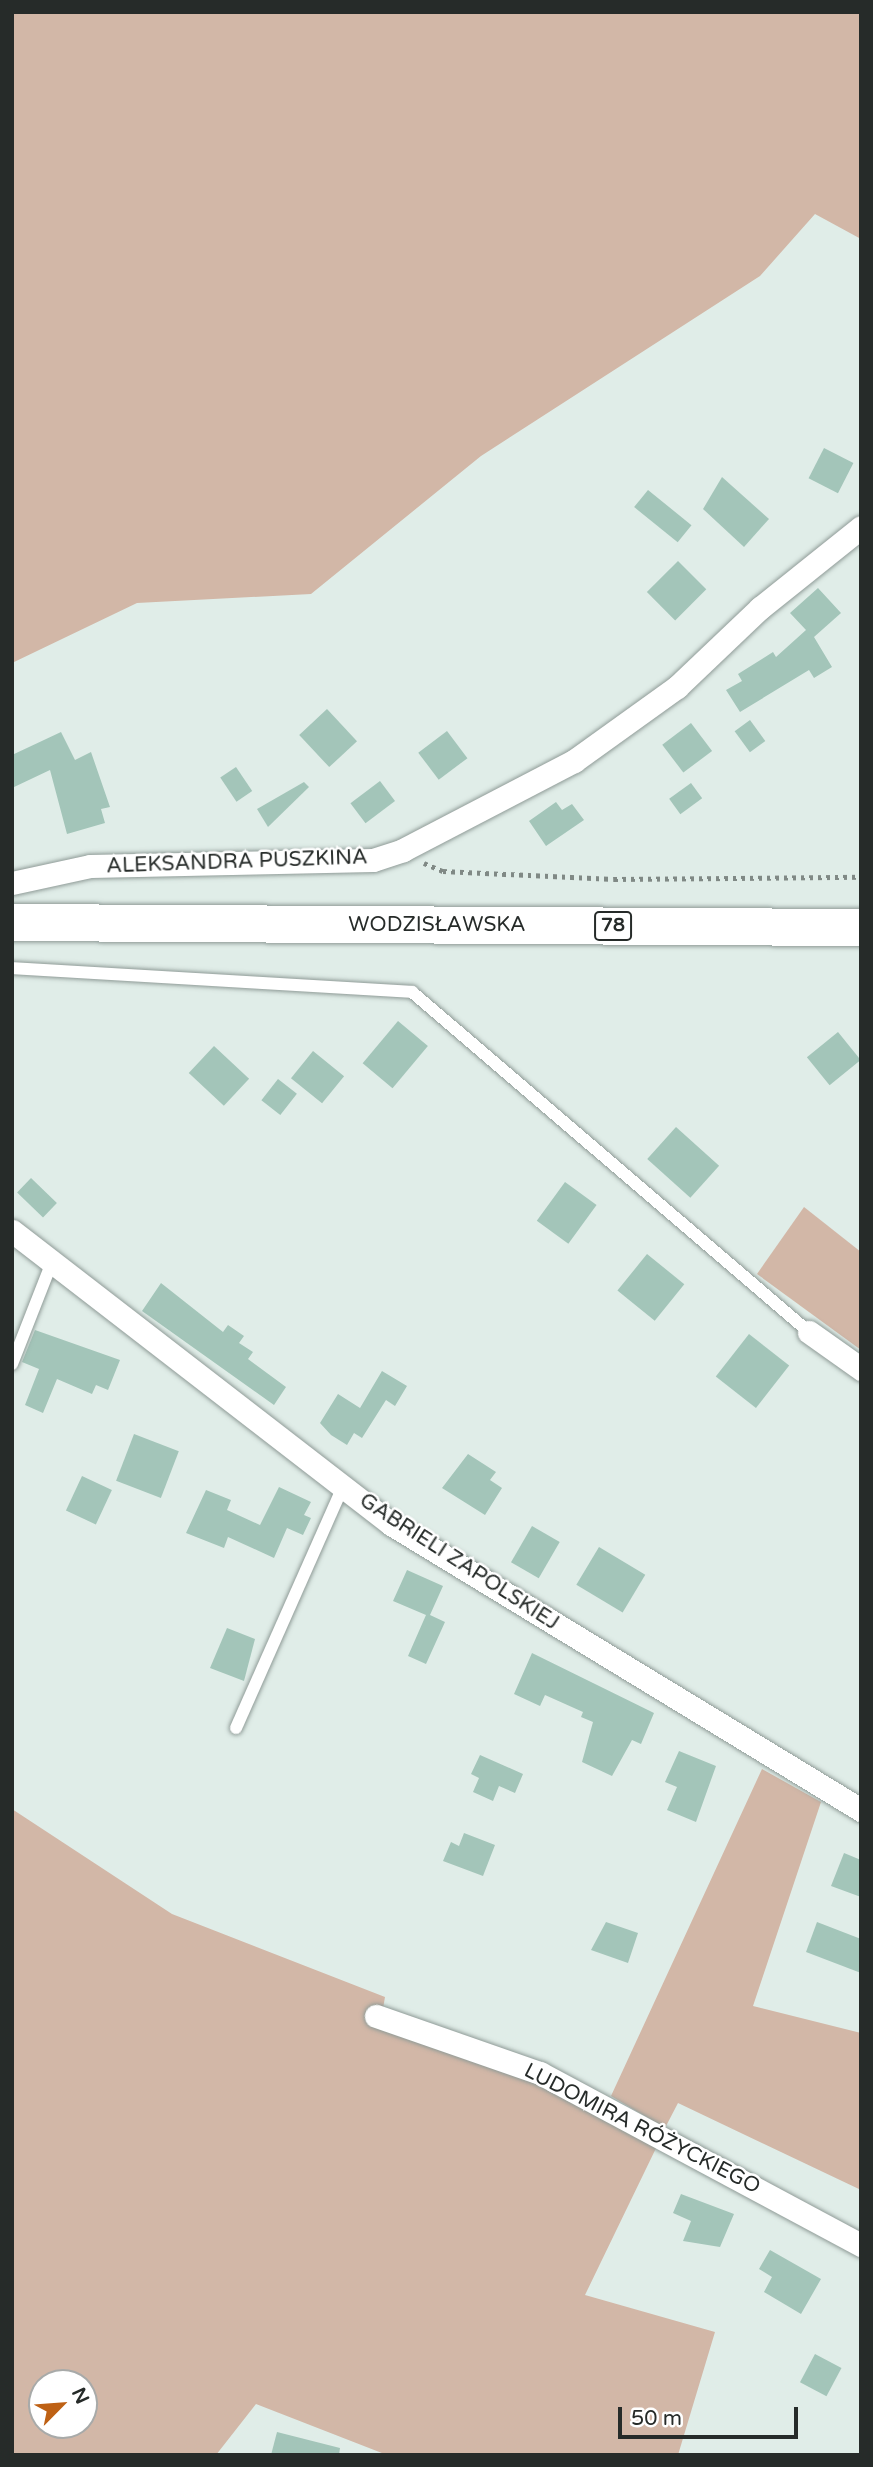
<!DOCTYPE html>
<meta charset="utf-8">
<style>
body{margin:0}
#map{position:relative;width:873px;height:2467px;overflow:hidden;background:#e0ede8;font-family:"Varela Round",sans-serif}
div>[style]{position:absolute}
.green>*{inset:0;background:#d2b7a7}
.building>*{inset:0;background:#a3c5b9;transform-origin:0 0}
.path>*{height:4.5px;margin-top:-2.25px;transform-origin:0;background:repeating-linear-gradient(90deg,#808985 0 3.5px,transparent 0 8.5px)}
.roads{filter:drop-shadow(0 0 2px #8f9b97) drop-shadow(0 0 2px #8f9b97)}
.service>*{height:12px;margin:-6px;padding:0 6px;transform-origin:6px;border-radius:6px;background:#fff}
.minor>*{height:23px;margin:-11.5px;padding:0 11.5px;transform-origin:11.5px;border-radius:11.5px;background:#fff}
.primary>*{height:37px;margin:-18.5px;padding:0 18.5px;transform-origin:18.5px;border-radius:18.5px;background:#fff}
span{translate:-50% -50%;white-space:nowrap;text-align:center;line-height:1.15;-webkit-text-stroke:5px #fff;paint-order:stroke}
.shield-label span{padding:2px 5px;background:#fff;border:2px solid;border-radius:5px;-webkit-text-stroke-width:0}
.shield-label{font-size:19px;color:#262b29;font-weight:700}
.street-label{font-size:21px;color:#262b29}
.frame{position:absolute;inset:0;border:14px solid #262b29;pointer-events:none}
.north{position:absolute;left:28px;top:2369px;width:70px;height:70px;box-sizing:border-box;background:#fff;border:2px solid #a8aaa9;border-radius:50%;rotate:65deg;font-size:19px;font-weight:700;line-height:28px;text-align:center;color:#262b29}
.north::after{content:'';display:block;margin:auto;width:24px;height:32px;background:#be6114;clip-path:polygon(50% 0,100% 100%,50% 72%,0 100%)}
.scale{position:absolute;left:618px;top:2407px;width:180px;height:32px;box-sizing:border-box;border:4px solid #262b29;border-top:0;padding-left:9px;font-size:21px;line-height:24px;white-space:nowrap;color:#262b29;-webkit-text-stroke:5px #fff;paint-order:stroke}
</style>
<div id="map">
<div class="green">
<i style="clip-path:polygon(12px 12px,861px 12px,861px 239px,815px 214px,760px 276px,481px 456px,311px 594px,137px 603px,12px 663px)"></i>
<i style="clip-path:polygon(804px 1207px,861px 1252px,861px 1350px,757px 1274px)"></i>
<i style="clip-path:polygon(762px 1769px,821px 1802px,753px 2006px,861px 2033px,861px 2190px,678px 2103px,665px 2128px,611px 2096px)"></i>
<i style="clip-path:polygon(evenodd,12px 1809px,172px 1914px,385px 1997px,380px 2026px,541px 2080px,659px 2142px,585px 2295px,715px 2332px,678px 2455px,387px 2455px,256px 2404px,216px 2455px,12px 2455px,12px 1809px,42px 2383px,84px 2383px,84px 2425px,42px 2425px,42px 2383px)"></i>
</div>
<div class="building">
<i style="left:824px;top:448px;width:33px;height:34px;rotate:27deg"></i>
<i style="clip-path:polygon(722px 477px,769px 519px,744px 547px,703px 509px)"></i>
<i style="left:648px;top:490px;width:56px;height:22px;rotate:39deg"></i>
<i style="left:678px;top:561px;width:40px;height:44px;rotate:45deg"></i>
<i style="clip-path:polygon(818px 588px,841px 613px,814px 637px,832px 667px,814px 678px,809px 670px,740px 712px,726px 690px,742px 681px,738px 674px,773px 652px,776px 657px,806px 630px,790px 613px)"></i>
<i style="left:327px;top:709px;width:44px;height:38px;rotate:47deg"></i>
<i style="left:750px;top:720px;width:26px;height:19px;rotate:54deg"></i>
<i style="left:691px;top:723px;width:35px;height:36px;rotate:53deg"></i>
<i style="left:447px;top:731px;width:34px;height:36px;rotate:53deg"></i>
<i style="clip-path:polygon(61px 732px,75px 760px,91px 752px,110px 807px,101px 809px,105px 823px,67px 834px,50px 770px,12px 788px,12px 755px)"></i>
<i style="left:236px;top:767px;width:29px;height:19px;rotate:56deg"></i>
<i style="left:380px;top:781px;width:25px;height:37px;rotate:53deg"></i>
<i style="clip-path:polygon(304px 782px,309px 787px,268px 827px,257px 809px)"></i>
<i style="left:691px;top:783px;width:19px;height:27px;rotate:54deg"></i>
<i style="clip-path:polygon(556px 802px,562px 810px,572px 804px,584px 820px,546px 846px,529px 821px)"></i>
<i style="left:398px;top:1021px;width:39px;height:55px;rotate:40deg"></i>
<i style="left:838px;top:1032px;width:36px;height:40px;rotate:51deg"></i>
<i style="left:214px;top:1046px;width:48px;height:37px;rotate:43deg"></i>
<i style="left:313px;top:1051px;width:40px;height:35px;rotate:39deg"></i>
<i style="left:278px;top:1079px;width:24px;height:27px;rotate:38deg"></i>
<i style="left:676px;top:1127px;width:58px;height:43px;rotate:42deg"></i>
<i style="left:31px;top:1178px;width:36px;height:20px;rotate:44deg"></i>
<i style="left:565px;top:1182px;width:39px;height:48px;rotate:36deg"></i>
<i style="left:647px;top:1254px;width:48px;height:47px;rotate:39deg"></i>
<i style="clip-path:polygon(161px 1283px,223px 1332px,228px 1325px,244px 1336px,239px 1343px,253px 1352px,248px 1359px,286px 1387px,274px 1405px,142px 1311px)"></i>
<i style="clip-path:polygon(35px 1330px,120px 1360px,108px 1390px,96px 1385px,92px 1394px,57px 1379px,43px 1413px,25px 1405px,39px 1369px,22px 1362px)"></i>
<i style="left:749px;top:1334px;width:51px;height:54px;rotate:38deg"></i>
<i style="clip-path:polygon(382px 1371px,407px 1386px,395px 1406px,386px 1400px,362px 1438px,354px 1433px,347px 1445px,331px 1435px,320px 1423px,338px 1394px,360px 1408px)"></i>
<i style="left:134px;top:1434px;width:48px;height:50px;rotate:21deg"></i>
<i style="clip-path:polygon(468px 1454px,496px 1472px,490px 1480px,502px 1488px,485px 1515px,442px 1488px)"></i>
<i style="left:82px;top:1476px;width:33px;height:38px;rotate:25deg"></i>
<i style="clip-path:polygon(279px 1487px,311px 1502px,304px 1515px,311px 1518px,303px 1535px,287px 1528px,274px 1558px,228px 1537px,224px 1548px,186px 1533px,206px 1490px,231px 1500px,227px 1510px,260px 1525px)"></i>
<i style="left:532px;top:1526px;width:32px;height:42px;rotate:30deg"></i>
<i style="left:599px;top:1547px;width:54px;height:44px;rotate:31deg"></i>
<i style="clip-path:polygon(407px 1570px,443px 1586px,430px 1615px,445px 1622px,426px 1664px,408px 1656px,426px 1615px,393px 1601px)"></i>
<i style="clip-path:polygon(227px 1628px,255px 1639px,244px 1681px,210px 1668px)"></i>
<i style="clip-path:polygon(532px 1653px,654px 1713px,641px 1744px,632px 1740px,612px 1776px,582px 1762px,593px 1722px,581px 1717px,583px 1712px,545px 1695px,540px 1706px,514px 1694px)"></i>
<i style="clip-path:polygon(679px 1751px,716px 1766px,696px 1822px,667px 1810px,677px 1787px,665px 1782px)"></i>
<i style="clip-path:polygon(480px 1755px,523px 1774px,515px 1793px,499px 1786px,493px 1801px,473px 1792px,479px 1778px,471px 1774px)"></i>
<i style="clip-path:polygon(464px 1833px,495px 1845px,483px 1876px,443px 1861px,451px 1842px,459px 1846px)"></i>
<i style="clip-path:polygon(844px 1853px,861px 1860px,861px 1897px,831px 1886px)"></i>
<i style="clip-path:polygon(606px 1922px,638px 1933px,628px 1963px,591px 1950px)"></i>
<i style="clip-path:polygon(817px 1922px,861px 1939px,861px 1973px,806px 1952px)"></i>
<i style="clip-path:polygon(681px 2194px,734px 2214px,720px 2247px,683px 2241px,691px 2221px,673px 2213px)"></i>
<i style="clip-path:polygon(770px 2250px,821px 2279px,801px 2314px,764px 2292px,772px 2277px,759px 2269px)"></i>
<i style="left:815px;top:2354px;width:30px;height:32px;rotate:28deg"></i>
<i style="clip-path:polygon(277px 2432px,340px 2448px,339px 2455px,271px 2455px)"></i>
</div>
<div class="path">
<i style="left:424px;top:863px;width:21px;rotate:23deg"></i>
<i style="left:443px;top:871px;width:171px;rotate:2.7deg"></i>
<i style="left:614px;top:879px;width:247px;rotate:-0.5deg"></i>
</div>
<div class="roads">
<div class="service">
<i style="left:12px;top:968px;width:401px;rotate:3.4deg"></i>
<i style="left:412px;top:992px;width:523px;rotate:40.58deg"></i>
<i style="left:12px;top:1364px;width:110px;rotate:-68.6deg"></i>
<i style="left:236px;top:1728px;width:264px;rotate:-66.1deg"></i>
</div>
<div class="minor">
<i style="left:12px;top:883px;width:80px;rotate:-12.3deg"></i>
<i style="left:90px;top:866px;width:283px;rotate:-1.2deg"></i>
<i style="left:373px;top:860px;width:32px;rotate:-18deg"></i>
<i style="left:403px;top:850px;width:193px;rotate:-27.5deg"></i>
<i style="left:574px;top:761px;width:127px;rotate:-35.7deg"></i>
<i style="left:677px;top:687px;width:115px;rotate:-43.6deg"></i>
<i style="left:760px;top:608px;width:129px;rotate:-38.7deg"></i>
<i style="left:12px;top:1231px;width:479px;rotate:37.7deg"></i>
<i style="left:391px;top:1524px;width:550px;rotate:31.32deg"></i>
<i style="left:809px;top:1332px;width:64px;rotate:35.4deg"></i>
<i style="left:376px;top:2016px;width:174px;rotate:19.2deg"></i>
<i style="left:540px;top:2073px;width:364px;rotate:28.2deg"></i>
</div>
<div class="primary">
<i style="left:12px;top:922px;width:849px;rotate:0.34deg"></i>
</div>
</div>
<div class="shield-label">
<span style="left:613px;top:926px">78</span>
</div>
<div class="street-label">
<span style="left:237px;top:862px;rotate:-2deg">ALEKSANDRA PUSZKINA</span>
<span style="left:437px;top:925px">WODZISŁAWSKA</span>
<span style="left:459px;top:1562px;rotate:33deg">GABRIELI ZAPOLSKIEJ</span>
<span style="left:642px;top:2129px;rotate:27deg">LUDOMIRA RÓŻYCKIEGO</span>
</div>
<div class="frame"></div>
<div class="north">N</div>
<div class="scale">50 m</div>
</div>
